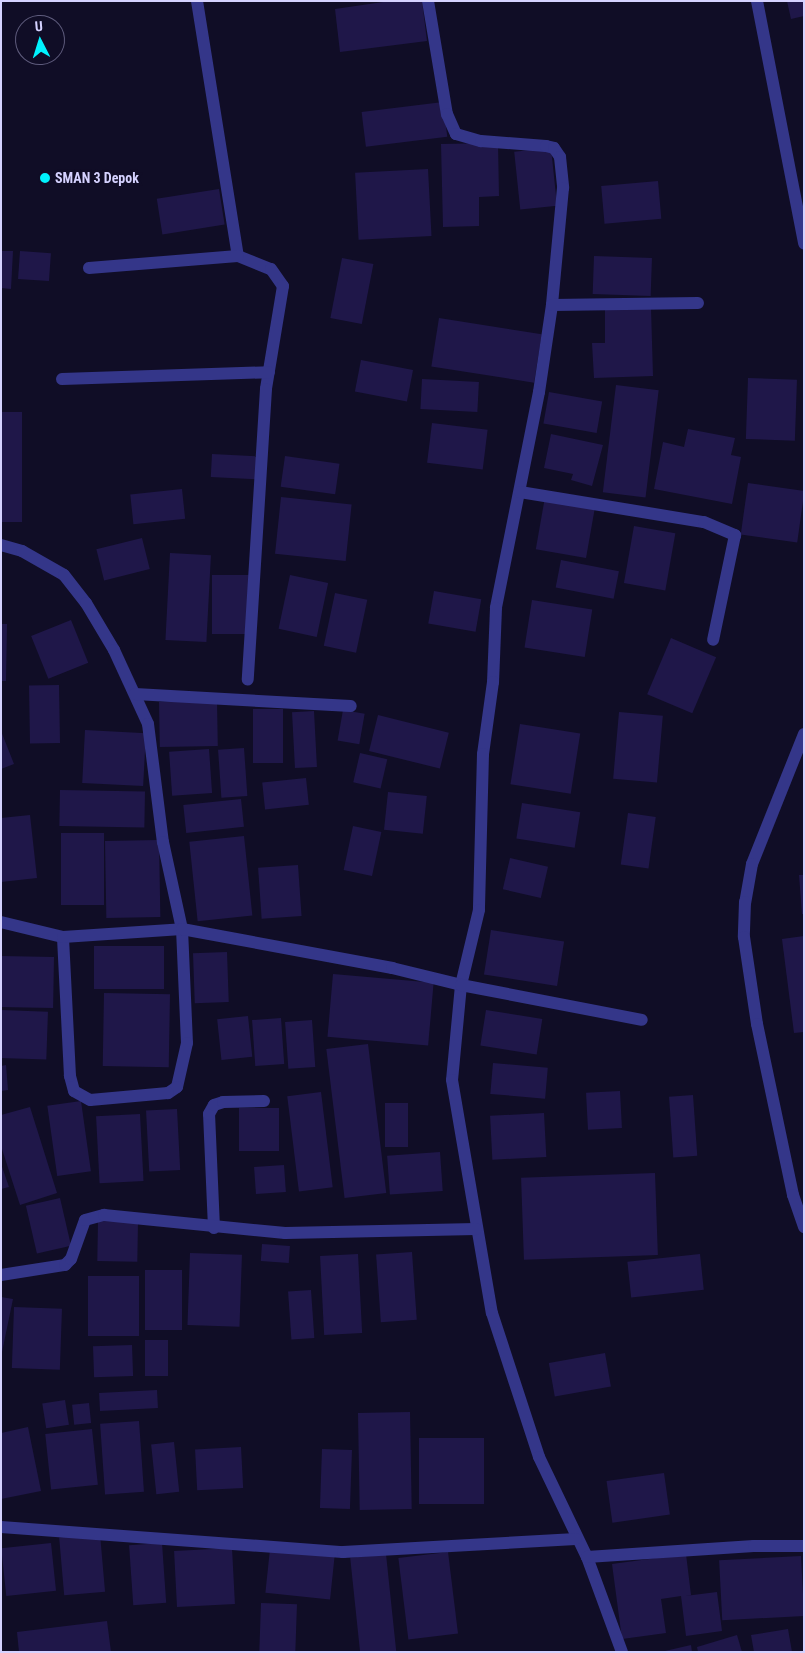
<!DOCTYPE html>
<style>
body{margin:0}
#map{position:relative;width:805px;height:1653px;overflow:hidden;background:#100d26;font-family:"Roboto Condensed",sans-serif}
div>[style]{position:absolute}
.building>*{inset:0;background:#1f1749;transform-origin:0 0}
.minor>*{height:12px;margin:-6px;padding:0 6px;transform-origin:6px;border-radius:6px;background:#343689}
.dots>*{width:14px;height:14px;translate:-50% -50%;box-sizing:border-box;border:2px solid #100d26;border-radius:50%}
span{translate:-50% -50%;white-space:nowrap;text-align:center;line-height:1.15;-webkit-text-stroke:4.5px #100d26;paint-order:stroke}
.poi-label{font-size:14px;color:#d5d2ff;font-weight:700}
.left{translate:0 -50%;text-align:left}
.frame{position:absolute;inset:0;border:2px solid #d5d2ff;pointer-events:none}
.north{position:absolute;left:15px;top:15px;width:50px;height:50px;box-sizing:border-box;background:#100d26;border:1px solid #5f5c7d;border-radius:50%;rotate:355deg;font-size:14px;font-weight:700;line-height:20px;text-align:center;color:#d5d2ff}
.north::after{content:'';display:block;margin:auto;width:18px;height:22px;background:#00f2fd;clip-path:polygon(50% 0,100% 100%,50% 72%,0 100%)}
</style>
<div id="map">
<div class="building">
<i style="clip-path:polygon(390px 1px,422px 1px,427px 41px,340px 52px,335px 9px)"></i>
<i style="clip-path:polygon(787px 1px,804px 1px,804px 16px,791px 19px)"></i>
<i style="left:443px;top:102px;width:35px;height:82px;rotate:83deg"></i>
<i style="clip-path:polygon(498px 143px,499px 196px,479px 197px,479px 226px,443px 227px,441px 144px)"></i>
<i style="left:551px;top:148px;width:58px;height:37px;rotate:84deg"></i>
<i style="left:428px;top:169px;width:67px;height:73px;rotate:87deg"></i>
<i style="left:658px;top:181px;width:38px;height:57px;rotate:85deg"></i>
<i style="left:219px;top:189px;width:36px;height:63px;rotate:81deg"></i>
<i style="clip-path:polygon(1px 251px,13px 251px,11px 289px,1px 288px)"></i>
<i style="left:20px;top:251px;width:31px;height:28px;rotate:4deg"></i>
<i style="left:594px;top:256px;width:58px;height:38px;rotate:2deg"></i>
<i style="left:342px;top:258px;width:32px;height:61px;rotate:11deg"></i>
<i style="clip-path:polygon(651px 308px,653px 376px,594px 378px,592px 343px,605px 343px,605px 310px)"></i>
<i style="left:439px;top:318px;width:104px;height:49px;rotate:9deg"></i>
<i style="left:361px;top:360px;width:53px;height:32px;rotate:11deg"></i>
<i style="left:748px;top:378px;width:49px;height:61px;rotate:2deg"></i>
<i style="left:422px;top:379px;width:57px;height:30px;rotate:3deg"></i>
<i style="left:616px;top:385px;width:43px;height:108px;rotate:7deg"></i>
<i style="left:549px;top:392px;width:54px;height:32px;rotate:10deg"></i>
<i style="left:1px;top:412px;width:21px;height:110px"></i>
<i style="left:432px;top:423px;width:56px;height:40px;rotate:7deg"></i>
<i style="clip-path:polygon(688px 429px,735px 438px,731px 455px,741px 457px,732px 504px,654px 489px,663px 442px,684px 447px)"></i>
<i style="clip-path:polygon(551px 434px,603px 445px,592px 486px,571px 480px,573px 474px,544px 468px)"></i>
<i style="left:212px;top:454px;width:45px;height:23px;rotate:3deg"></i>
<i style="left:285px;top:456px;width:55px;height:31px;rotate:8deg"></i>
<i style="left:748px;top:483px;width:57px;height:52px;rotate:8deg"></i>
<i style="left:182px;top:489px;width:30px;height:52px;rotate:84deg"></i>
<i style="left:281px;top:497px;width:71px;height:57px;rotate:6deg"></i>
<i style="left:545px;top:497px;width:51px;height:53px;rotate:10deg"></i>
<i style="left:634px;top:526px;width:42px;height:58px;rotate:10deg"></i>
<i style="left:142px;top:538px;width:32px;height:47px;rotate:76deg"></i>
<i style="left:170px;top:553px;width:41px;height:87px;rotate:3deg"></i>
<i style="left:561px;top:560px;width:59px;height:28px;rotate:11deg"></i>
<i style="left:212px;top:575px;width:38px;height:59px"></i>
<i style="left:290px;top:575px;width:39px;height:55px;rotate:12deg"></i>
<i style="left:434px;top:591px;width:48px;height:33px;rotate:10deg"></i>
<i style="left:335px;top:593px;width:33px;height:54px;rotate:12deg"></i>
<i style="left:532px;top:600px;width:61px;height:48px;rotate:9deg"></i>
<i style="left:71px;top:620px;width:46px;height:43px;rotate:68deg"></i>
<i style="clip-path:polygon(1px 624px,7px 624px,6px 681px,1px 681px)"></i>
<i style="left:671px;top:638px;width:49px;height:61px;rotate:23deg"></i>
<i style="left:59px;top:685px;width:58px;height:30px;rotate:89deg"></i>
<i style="left:217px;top:701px;width:45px;height:58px;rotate:89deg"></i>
<i style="left:253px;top:709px;width:30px;height:54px"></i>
<i style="left:343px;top:710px;width:22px;height:31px;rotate:10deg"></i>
<i style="left:314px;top:711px;width:56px;height:22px;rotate:87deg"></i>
<i style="left:619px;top:712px;width:44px;height:67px;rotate:5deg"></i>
<i style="left:378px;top:715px;width:73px;height:37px;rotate:14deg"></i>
<i style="left:520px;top:724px;width:61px;height:61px;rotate:9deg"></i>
<i style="left:85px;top:730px;width:61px;height:53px;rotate:3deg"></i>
<i style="clip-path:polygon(1px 731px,14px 764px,1px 769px)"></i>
<i style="left:244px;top:748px;width:48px;height:26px;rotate:86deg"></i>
<i style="left:209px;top:749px;width:44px;height:40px;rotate:86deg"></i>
<i style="left:360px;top:753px;width:28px;height:30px;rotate:13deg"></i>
<i style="left:306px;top:778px;width:27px;height:44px;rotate:84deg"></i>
<i style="left:60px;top:790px;width:85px;height:36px;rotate:1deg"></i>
<i style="left:388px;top:792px;width:39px;height:38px;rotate:6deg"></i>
<i style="left:241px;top:799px;width:28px;height:58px;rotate:84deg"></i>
<i style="left:522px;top:803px;width:59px;height:36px;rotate:9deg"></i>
<i style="left:628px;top:813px;width:28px;height:52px;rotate:8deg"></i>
<i style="clip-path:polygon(30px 815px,37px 878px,1px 882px,1px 818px)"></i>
<i style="left:353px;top:826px;width:29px;height:45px;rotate:12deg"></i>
<i style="left:61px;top:833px;width:43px;height:72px"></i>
<i style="left:244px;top:836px;width:80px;height:55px;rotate:84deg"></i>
<i style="left:159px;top:840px;width:77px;height:54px;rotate:89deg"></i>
<i style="left:510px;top:858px;width:39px;height:32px;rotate:13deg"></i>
<i style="left:298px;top:865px;width:51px;height:40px;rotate:86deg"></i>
<i style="clip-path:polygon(799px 875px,804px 875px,804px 914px,802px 914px)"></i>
<i style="left:491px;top:930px;width:74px;height:45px;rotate:9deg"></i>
<i style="clip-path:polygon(804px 936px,804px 1032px,794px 1033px,782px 939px)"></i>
<i style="left:94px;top:946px;width:70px;height:43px"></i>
<i style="left:227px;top:952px;width:50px;height:34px;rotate:88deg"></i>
<i style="left:1px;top:956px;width:53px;height:51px;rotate:1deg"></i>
<i style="left:333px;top:974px;width:101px;height:63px;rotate:5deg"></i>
<i style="left:104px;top:993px;width:66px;height:73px;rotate:1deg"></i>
<i style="left:1px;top:1010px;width:47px;height:48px;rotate:2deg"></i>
<i style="left:486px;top:1010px;width:57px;height:36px;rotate:9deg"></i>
<i style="left:248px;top:1016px;width:41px;height:31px;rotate:84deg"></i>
<i style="left:281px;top:1018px;width:46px;height:29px;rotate:86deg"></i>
<i style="left:312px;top:1020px;width:47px;height:27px;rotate:86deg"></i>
<i style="left:368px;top:1044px;width:150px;height:42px;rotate:83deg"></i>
<i style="left:493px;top:1063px;width:55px;height:31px;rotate:5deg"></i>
<i style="clip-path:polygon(6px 1065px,8px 1090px,1px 1091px,1px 1066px)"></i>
<i style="left:620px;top:1091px;width:37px;height:34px;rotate:87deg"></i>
<i style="left:321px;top:1092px;width:96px;height:34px;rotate:83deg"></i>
<i style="left:693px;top:1095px;width:61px;height:24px;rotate:86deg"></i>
<i style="left:81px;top:1101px;width:71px;height:34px;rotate:82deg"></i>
<i style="left:385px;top:1103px;width:23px;height:44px"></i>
<i style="clip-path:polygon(30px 1107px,57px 1193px,20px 1205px,1px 1146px,1px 1115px)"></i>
<i style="left:239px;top:1108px;width:40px;height:43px"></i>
<i style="left:177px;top:1109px;width:61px;height:31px;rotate:87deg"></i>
<i style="left:544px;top:1113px;width:44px;height:54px;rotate:87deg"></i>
<i style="left:140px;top:1114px;width:67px;height:44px;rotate:87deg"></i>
<i style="left:440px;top:1152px;width:39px;height:53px;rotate:86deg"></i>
<i style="clip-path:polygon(1px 1164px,9px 1187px,1px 1189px)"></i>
<i style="left:284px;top:1165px;width:27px;height:30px;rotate:86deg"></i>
<i style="left:655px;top:1173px;width:82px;height:134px;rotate:88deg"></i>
<i style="left:60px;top:1198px;width:49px;height:35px;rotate:77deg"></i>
<i style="left:98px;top:1221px;width:40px;height:40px;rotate:1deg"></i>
<i style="left:262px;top:1244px;width:28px;height:17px;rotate:4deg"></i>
<i style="left:412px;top:1252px;width:68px;height:36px;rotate:86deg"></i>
<i style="left:190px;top:1253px;width:52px;height:72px;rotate:2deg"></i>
<i style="left:358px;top:1254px;width:79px;height:38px;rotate:87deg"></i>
<i style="left:700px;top:1254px;width:36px;height:73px;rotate:84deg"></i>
<i style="left:182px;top:1270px;width:60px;height:37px;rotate:90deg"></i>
<i style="left:88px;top:1276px;width:51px;height:60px"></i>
<i style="left:311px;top:1290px;width:48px;height:23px;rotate:86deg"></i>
<i style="clip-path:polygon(1px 1297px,13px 1299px,2px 1352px,1px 1352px)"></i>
<i style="left:14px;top:1307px;width:48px;height:61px;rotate:2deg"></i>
<i style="left:145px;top:1340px;width:23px;height:36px"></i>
<i style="left:132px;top:1345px;width:31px;height:39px;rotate:88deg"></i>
<i style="left:605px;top:1353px;width:34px;height:57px;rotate:80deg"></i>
<i style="left:157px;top:1390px;width:18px;height:58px;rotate:87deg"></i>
<i style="left:65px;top:1400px;width:25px;height:23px;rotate:81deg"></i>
<i style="left:89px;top:1403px;width:20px;height:17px;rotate:84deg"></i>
<i style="left:410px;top:1412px;width:97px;height:52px;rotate:89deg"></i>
<i style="left:139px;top:1421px;width:71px;height:39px;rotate:86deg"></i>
<i style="clip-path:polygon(28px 1427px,41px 1491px,1px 1499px,1px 1433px)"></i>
<i style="left:92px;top:1429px;width:56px;height:47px;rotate:84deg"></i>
<i style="left:419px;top:1438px;width:65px;height:66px"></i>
<i style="left:174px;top:1442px;width:50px;height:23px;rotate:84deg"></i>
<i style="left:241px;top:1447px;width:41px;height:46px;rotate:87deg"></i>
<i style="left:322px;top:1449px;width:30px;height:59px;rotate:2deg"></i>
<i style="left:664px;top:1473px;width:42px;height:58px;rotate:82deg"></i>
<i style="left:100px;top:1534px;width:58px;height:41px;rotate:85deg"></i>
<i style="left:51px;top:1543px;width:48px;height:50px;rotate:84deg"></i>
<i style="left:162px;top:1543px;width:60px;height:33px;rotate:86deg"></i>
<i style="left:232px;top:1548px;width:56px;height:58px;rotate:87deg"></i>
<i style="left:270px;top:1549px;width:65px;height:44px;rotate:6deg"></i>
<i style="left:448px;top:1552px;width:82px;height:50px;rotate:83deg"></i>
<i style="left:386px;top:1554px;width:99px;height:36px;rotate:84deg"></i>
<i style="clip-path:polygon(686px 1554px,691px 1595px,685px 1596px,717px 1592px,722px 1631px,686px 1636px,681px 1596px,661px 1599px,666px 1633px,622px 1639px,612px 1564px)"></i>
<i style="left:801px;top:1556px;width:60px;height:82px;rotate:87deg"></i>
<i style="left:261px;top:1603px;width:36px;height:49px;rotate:2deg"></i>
<i style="clip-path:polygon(107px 1621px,111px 1652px,19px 1652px,17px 1632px)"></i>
<i style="clip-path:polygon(788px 1629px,792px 1652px,754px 1652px,751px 1635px)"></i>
<i style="clip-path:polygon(737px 1635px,742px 1652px,698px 1652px,697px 1647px)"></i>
<i style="clip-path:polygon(691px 1645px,692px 1652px,665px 1652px,665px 1651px)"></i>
</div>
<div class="minor">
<i style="left:197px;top:1px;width:258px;rotate:80.9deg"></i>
<i style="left:238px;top:256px;width:35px;rotate:22deg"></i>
<i style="left:271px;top:269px;width:21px;rotate:55deg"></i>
<i style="left:283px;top:286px;width:104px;rotate:99.4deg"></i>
<i style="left:266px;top:389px;width:291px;rotate:93.6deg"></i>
<i style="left:428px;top:1px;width:115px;rotate:80.5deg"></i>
<i style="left:447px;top:114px;width:22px;rotate:66deg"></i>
<i style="left:456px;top:134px;width:26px;rotate:16deg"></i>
<i style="left:481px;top:141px;width:65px;rotate:4.4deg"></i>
<i style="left:546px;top:146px;width:8px;rotate:14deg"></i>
<i style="left:554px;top:148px;width:11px;rotate:56deg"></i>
<i style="left:560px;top:157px;width:31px;rotate:84deg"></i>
<i style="left:563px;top:188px;width:118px;rotate:95.4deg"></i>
<i style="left:552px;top:305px;width:88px;rotate:98.5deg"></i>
<i style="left:539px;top:392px;width:220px;rotate:101.3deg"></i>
<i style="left:496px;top:608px;width:74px;rotate:92.3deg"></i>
<i style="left:493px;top:682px;width:73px;rotate:97.9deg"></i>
<i style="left:483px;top:754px;width:156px;rotate:91.5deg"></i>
<i style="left:479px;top:910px;width:77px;rotate:103.5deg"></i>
<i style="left:461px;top:985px;width:95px;rotate:95.4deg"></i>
<i style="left:452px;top:1080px;width:236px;rotate:80.3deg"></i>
<i style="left:492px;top:1313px;width:151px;rotate:71.9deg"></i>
<i style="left:539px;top:1457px;width:111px;rotate:64.4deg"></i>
<i style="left:587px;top:1557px;width:101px;rotate:69.8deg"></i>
<i style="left:757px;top:1px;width:247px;rotate:79deg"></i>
<i style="left:89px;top:268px;width:149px;rotate:-4.6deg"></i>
<i style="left:552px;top:305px;width:146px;rotate:-0.8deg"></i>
<i style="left:62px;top:379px;width:207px;rotate:-1.9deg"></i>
<i style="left:520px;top:492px;width:186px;rotate:9.3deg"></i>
<i style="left:704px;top:522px;width:34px;rotate:23deg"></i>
<i style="left:735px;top:535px;width:107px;rotate:101.8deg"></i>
<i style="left:1px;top:545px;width:22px;rotate:16deg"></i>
<i style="left:22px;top:551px;width:48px;rotate:29.7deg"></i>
<i style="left:64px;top:575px;width:36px;rotate:52deg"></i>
<i style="left:86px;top:603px;width:55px;rotate:59.2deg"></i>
<i style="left:114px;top:650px;width:81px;rotate:65.3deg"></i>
<i style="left:148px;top:724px;width:119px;rotate:82.8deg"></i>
<i style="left:163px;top:842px;width:89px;rotate:77.7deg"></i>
<i style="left:182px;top:929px;width:114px;rotate:87.5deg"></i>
<i style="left:187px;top:1043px;width:45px;rotate:102.8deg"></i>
<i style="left:177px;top:1087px;width:11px;rotate:146deg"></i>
<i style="left:168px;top:1093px;width:78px;rotate:174.9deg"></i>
<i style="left:90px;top:1100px;width:18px;rotate:-151deg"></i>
<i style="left:74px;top:1091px;width:16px;rotate:-105deg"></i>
<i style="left:70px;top:1076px;width:139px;rotate:-92.9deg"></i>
<i style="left:135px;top:694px;width:216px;rotate:3.2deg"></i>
<i style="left:804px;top:734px;width:140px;rotate:111.8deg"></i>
<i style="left:752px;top:864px;width:39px;rotate:100deg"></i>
<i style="left:745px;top:902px;width:35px;rotate:92deg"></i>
<i style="left:744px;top:937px;width:88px;rotate:81.5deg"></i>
<i style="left:757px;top:1024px;width:175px;rotate:78.1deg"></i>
<i style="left:793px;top:1195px;width:34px;rotate:71deg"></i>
<i style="left:1px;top:922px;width:64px;rotate:13.6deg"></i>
<i style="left:63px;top:937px;width:119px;rotate:-3.8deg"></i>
<i style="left:182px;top:929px;width:214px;rotate:10.5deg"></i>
<i style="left:392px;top:968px;width:71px;rotate:13.8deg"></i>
<i style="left:461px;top:985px;width:184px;rotate:10.9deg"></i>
<i style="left:214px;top:1228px;width:114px;rotate:-92.5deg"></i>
<i style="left:209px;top:1114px;width:10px;rotate:-61deg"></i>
<i style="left:214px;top:1105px;width:9px;rotate:-18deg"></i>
<i style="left:223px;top:1102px;width:41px;rotate:-1.4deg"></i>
<i style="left:1px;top:1275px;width:65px;rotate:-8.9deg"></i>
<i style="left:65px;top:1265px;width:8px;rotate:-45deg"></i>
<i style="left:71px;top:1259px;width:41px;rotate:-70.3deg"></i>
<i style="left:85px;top:1220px;width:20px;rotate:-15deg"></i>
<i style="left:104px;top:1215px;width:182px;rotate:5.7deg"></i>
<i style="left:285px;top:1233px;width:191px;rotate:-1.2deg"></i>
<i style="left:1px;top:1527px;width:343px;rotate:4.2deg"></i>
<i style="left:343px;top:1552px;width:233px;rotate:-3.2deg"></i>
<i style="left:587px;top:1557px;width:167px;rotate:-3.8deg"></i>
<i style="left:754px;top:1546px;width:50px"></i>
</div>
<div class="dots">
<i style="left:45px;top:178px;background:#00f2fd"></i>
</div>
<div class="poi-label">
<span class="left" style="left:55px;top:178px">SMAN 3 Depok</span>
</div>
<div class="frame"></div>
<div class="north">U</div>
</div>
